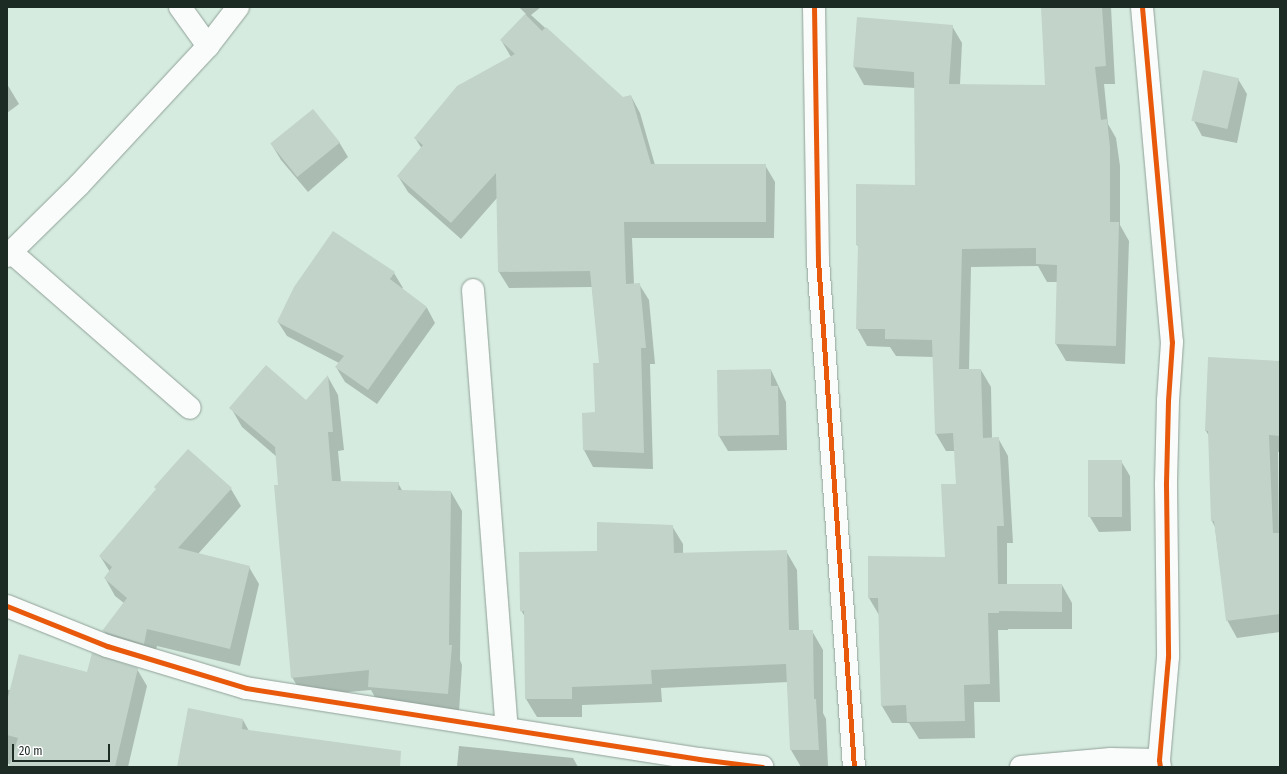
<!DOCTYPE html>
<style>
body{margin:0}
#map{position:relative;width:1287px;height:774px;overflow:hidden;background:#d6ebe0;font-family:"Fira Sans Condensed",sans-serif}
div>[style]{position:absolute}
.shadow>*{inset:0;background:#0003}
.building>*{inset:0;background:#c2d3ca;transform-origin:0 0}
.roads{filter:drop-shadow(0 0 1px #90a198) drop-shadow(0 0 1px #90a198)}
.minor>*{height:22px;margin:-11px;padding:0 11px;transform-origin:11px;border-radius:11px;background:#f9fcfa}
.cycleway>*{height:5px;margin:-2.5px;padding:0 2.5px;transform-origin:2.5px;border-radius:2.5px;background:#e8590c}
span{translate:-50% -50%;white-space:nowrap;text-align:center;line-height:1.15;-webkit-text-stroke:3px #fff;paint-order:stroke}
.frame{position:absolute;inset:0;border:8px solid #1c2b24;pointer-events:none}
.scale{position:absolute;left:12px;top:744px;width:98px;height:18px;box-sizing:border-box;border:2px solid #1c2b24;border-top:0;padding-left:5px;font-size:12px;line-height:14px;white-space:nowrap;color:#1c2b24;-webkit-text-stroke:3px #fff;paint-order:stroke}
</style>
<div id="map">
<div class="shadow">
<i style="clip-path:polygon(519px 7px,541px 7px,531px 15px,623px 99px,631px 96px,640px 113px,655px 165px,765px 165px,775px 182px,774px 238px,632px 238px,634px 284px,639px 284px,649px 300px,655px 364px,650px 364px,653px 469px,593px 467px,584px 450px,583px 413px,596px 413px,600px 364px,592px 287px,509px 288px,499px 272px,497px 198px,461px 239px,408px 192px,398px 176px,422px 149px,415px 138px,511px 57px,501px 40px,526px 14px)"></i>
<i style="clip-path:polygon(1042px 7px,1111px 7px,1115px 84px,1104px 84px,1108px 124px,1116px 138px,1120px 166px,1120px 225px,1129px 241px,1125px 364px,1066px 361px,1056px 344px,1058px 282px,1047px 282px,1038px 266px,971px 267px,969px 370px,981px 370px,991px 387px,992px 438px,998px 438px,1008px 456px,1013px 543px,1007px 543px,1007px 585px,1062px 585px,1072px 603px,1072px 629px,1008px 629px,1008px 630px,998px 630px,1000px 702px,974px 702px,975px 738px,919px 739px,909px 723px,892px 723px,882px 706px,879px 615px,869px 598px,946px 558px,957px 485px,955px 451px,946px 451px,936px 434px,934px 357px,896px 356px,890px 347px,867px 346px,857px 328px,859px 248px,857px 245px,857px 185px,916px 186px,915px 88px,864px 85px,854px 67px,952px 26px,962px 43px,960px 85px,1046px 86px)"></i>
<i style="clip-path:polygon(1238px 79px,1247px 94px,1237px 143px,1202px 136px,1194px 121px)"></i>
<i style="clip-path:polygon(7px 84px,19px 104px,7px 113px)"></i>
<i style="clip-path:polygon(339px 142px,348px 157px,308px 192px,281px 160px,272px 145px)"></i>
<i style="clip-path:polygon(394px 273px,403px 288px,402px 289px,427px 308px,435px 323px,377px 404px,345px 382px,336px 367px,339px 363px,287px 336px,278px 322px)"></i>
<i style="clip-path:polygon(1280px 362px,1280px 452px,1278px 452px,1280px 632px,1237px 638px,1227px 620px,1215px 527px,1212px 521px,1209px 436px,1206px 431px)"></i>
<i style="clip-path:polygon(771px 370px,786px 402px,787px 450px,728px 451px,719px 436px,718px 371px)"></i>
<i style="clip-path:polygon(328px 377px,338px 395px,344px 450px,338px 451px,341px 482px,398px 483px,403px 492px,451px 492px,462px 511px,460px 660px,462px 665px,459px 712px,380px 706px,371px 690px,303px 696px,292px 677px,277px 457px,242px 427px,231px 408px,307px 402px)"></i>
<i style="clip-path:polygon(1121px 461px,1130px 476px,1131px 531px,1099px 532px,1090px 517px)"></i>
<i style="clip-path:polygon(231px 489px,241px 506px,198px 554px,249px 567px,259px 584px,240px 666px,157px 646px,153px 661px,114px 648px,104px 631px,124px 603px,115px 596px,105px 578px,110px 572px,100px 556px)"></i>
<i style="clip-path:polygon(672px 526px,683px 544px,683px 554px,786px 551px,797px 570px,799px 631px,812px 631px,823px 650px,823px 713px,826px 719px,828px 767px,801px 767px,791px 750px,788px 682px,661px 688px,662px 702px,582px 705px,582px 717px,537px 717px,526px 699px,525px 617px,521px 610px,598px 552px)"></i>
<i style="clip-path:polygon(137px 669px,147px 686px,128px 767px,10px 767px,11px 765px,7px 763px,7px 689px,11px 691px,88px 673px)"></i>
<i style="clip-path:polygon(243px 720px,249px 731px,363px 767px,178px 767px)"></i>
<i style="clip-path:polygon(459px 746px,573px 758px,578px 767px,457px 767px)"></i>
</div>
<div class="building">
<i style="clip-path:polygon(1041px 7px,1102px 7px,1106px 66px,1095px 67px,1101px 120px,1107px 119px,1110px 147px,1110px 222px,1119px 222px,1116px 346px,1055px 344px,1057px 265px,1036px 264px,1036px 248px,962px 249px,959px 369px,981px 369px,983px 438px,999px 437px,1004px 526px,997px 526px,998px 584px,1062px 584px,1062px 612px,999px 611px,999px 613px,988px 613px,990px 684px,964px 685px,965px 721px,907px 722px,906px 705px,881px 706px,878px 598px,868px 598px,868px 556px,945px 557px,941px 484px,956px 484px,953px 433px,935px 434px,932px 340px,885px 339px,885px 329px,856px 329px,858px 245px,856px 245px,856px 184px,915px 185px,914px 72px,853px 67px,857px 17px,953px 25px,949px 84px,1045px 85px)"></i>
<i style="clip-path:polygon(525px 14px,542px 31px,546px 27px,623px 97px,631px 95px,651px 164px,766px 164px,766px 222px,624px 222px,626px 284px,640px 283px,646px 348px,641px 348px,644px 453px,583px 450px,582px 413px,595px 412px,593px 363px,599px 363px,590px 271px,498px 272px,496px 173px,451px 223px,397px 176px,423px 145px,414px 138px,457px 86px,515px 54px,500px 40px)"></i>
<i style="left:1203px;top:70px;width:37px;height:52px;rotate:13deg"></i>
<i style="left:313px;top:109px;width:43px;height:55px;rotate:51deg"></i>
<i style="clip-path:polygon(333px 231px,395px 272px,390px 279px,427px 307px,368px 390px,335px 367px,344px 356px,277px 322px,294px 287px)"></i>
<i style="clip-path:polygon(1208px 357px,1280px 361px,1280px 436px,1269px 435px,1273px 533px,1280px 533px,1280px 614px,1226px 621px,1214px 521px,1211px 521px,1208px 431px,1205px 431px)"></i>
<i style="clip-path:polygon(266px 365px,306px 400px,328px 375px,333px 432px,328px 432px,332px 481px,399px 482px,398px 490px,451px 491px,449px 645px,452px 645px,448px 694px,368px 687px,369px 670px,291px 678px,274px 485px,278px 485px,275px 447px,229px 408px)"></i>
<i style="clip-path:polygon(771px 369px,771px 386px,778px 386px,779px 435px,718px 436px,717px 370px)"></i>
<i style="clip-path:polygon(188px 449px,232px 488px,178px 548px,250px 566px,230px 649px,147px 629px,144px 644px,102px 631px,127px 598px,104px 578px,112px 567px,99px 556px,156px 489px,154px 487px)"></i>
<i style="left:1088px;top:460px;width:34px;height:57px"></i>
<i style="clip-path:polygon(597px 522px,673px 525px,674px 553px,787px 550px,789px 630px,813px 630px,814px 699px,816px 699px,819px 750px,790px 750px,786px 664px,651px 670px,652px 684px,572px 687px,572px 699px,525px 699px,524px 611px,520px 611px,519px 552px,597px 551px)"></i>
<i style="clip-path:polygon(92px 653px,138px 668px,115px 767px,9px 767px,18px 738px,7px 735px,7px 701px,19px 654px,87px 672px)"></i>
<i style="clip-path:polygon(188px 708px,243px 719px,242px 729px,401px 751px,400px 767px,177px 767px)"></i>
</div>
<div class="roads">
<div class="minor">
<i style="left:814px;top:7px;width:253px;rotate:89.1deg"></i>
<i style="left:818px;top:260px;width:508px;rotate:85.94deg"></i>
<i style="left:1142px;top:7px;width:336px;rotate:84.9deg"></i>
<i style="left:1172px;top:342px;width:59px;rotate:93.9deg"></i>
<i style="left:1168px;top:401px;width:84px;rotate:91.4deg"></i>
<i style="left:1166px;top:485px;width:172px;rotate:89.3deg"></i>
<i style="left:1168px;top:657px;width:103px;rotate:95deg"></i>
<i style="left:1159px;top:760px;width:7px;rotate:82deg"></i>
<i style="left:208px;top:46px;width:49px;rotate:-52.4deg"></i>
<i style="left:11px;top:252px;width:237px;rotate:41.1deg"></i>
<i style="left:7px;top:256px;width:101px;rotate:-44.6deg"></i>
<i style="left:79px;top:185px;width:190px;rotate:-47.1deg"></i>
<i style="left:208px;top:46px;width:48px;rotate:-125.7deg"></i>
<i style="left:473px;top:290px;width:439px;rotate:85.6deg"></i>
<i style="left:7px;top:606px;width:108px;rotate:21.8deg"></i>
<i style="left:107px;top:646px;width:145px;rotate:16.8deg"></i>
<i style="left:246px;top:688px;width:459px;rotate:8.9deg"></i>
<i style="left:699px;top:759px;width:64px;rotate:7.2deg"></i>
<i style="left:1021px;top:767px;width:90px;rotate:-5.1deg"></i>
<i style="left:1111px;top:759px;width:48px;rotate:1.2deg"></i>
</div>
</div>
<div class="cycleway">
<i style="left:814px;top:7px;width:253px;rotate:89.1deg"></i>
<i style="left:818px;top:260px;width:508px;rotate:85.94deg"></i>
<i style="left:1142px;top:7px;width:336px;rotate:84.9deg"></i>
<i style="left:1172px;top:342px;width:59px;rotate:93.9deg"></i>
<i style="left:1168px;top:401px;width:84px;rotate:91.4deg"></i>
<i style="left:1166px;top:485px;width:172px;rotate:89.3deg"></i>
<i style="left:1168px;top:657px;width:103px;rotate:95deg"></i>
<i style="left:1159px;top:760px;width:7px;rotate:82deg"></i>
<i style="left:7px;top:606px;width:108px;rotate:21.8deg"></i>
<i style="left:107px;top:646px;width:145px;rotate:16.8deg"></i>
<i style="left:246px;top:688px;width:459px;rotate:8.9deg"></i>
<i style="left:699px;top:759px;width:64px;rotate:7.2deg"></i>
</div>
<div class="frame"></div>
<div class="scale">20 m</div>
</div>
